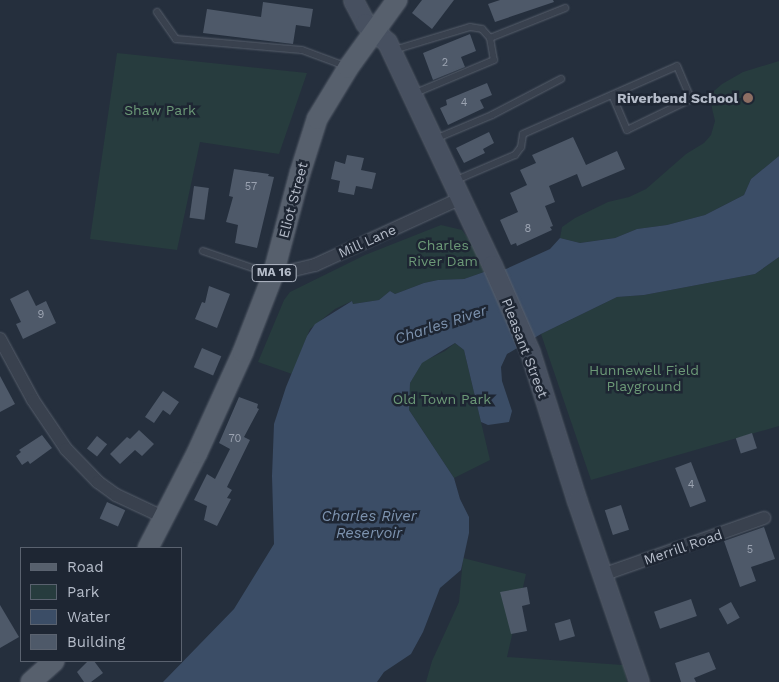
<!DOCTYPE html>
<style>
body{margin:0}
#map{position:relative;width:779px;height:682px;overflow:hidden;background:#252f3d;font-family:"Work Sans",sans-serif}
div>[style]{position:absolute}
.green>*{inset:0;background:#273c3e}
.water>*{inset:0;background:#3b4d66}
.building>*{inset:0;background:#4e5969;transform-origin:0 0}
.roads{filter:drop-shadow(0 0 1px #575f6c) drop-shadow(0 0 1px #575f6c)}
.lane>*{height:6px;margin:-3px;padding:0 3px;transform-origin:3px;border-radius:3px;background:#39414e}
.street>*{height:12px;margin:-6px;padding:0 6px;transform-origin:6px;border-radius:6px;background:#39414e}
.secondary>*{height:19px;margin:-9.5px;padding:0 9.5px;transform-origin:9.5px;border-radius:9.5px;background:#475060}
.primary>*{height:20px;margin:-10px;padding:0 10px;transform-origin:10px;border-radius:10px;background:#57606d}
.dots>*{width:14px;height:14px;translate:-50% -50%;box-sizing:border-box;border:2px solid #1e2633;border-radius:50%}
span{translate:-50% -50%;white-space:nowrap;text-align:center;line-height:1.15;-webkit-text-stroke:5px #1e2633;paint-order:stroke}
.number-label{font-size:11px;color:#9ba3b1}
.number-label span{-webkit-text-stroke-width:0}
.shield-label span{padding:1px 4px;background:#1e2633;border:1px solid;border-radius:4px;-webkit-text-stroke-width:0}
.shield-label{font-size:12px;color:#b5bcc9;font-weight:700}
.poi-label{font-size:14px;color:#b5bcc9;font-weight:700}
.right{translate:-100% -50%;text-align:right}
.park-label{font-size:14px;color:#6c9977}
.street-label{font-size:14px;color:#b5bcc9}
.water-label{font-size:15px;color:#7d93af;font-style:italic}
.legend{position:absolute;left:20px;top:547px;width:162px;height:115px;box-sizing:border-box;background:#1e2633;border:1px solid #5a626f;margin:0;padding:6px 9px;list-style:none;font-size:15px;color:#b5bcc9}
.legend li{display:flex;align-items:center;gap:10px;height:25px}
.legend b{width:25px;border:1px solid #5a626f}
</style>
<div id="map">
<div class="green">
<i style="clip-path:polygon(117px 53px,307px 73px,279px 154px,200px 142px,177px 250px,90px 239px)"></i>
<i style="clip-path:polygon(779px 61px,779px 156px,751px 179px,744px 195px,705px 215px,667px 225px,637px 229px,615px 238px,580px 243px,560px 238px,562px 227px,575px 218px,608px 202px,629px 197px,646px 189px,686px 154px,704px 143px,711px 135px,715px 121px,711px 104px,714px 91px,722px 84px,743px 72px)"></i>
<i style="clip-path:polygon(441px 225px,462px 230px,472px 244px,484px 272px,464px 279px,438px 280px,424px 283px,395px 294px,390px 291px,379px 300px,353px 304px,352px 301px,335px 309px,310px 329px,292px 374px,258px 362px,284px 300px,290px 292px,365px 255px)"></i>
<i style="clip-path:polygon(779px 257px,779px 426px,591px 480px,541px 334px,617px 297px,644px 295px,755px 274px)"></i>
<i style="clip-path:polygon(455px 343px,464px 350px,490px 460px,454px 478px,409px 410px,409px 393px,410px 383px,422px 362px,445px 351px)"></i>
<i style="clip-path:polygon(463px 558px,526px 574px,507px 657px,623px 665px,627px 682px,426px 682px,432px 661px,459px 602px)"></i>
</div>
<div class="water">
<i style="clip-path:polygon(779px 156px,779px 257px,755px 274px,644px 295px,617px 297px,541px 334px,507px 354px,501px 367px,502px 381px,512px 411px,509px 422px,488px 425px,481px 422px,464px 350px,455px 343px,422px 363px,410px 383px,409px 410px,454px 478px,460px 499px,469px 517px,469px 533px,461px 570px,440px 588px,423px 632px,411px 654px,384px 672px,377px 682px,163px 682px,234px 609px,274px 544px,272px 476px,274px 424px,286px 387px,307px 336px,315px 324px,352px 301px,353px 304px,379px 300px,390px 291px,395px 294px,424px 283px,438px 280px,464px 279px,484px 272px,506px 269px,550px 249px,560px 238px,580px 243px,615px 238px,637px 229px,667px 225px,705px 215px,744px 195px,751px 179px)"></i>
</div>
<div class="building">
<i style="clip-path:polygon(422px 0,454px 0,432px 29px,412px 13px)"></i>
<i style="clip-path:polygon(500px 0,553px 0,554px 2px,495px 22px,488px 4px)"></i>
<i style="clip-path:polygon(263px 2px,313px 9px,310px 27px,296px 25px,293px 44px,203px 33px,207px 9px,261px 17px)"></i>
<i style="clip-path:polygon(470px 34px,476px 51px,461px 57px,465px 67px,433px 80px,423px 53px)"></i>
<i style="clip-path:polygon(487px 83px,492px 95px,480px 100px,484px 108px,448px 125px,440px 108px,447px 105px,446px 100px)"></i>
<i style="clip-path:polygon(489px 132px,494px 143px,483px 149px,485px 153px,464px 163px,456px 148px)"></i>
<i style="clip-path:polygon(573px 137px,586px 165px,617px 151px,625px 169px,582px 187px,577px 174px,549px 186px,555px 202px,545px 206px,553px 226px,550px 227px,552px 230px,517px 246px,516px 243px,511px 245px,500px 220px,518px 212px,510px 193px,527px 185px,520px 170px,536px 163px,532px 155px)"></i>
<i style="clip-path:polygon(347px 155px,364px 158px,361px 170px,376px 173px,372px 189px,356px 186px,354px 195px,338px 192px,340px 181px,331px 179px,335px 161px,345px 164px)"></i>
<i style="clip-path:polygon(234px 169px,269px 174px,268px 176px,274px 177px,257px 248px,235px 243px,238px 225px,226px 222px,233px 197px,229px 196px)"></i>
<i style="left:194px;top:186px;width:15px;height:32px;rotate:8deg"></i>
<i style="clip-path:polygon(209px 286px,230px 294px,217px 328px,195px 319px,202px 302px,205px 303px)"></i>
<i style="clip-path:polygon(28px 290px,36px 306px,46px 301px,56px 323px,23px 339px,16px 324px,21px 322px,10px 299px)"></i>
<i style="left:202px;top:348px;width:21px;height:21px;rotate:23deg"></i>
<i style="clip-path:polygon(0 376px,15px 404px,0 412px)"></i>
<i style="clip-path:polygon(163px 391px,179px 402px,170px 415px,163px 410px,154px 423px,145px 417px)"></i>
<i style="clip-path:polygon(239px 397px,258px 404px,257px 408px,259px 409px,244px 437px,250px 440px,227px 487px,232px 490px,227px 498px,231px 499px,217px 526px,204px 520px,207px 506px,194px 500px,207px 474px,215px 479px,230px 449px,219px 443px)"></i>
<i style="clip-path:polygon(139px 430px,154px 444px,142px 456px,135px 450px,120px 464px,110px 454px,127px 437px,130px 439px)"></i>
<i style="left:752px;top:433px;width:16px;height:17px;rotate:72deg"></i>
<i style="clip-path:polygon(42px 435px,52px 448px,30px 464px,28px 461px,22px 465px,16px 456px,21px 452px,19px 450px)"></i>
<i style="left:97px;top:436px;width:13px;height:16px;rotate:39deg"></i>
<i style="left:691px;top:462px;width:42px;height:17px;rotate:69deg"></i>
<i style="left:107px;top:502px;width:20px;height:18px;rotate:24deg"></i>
<i style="left:621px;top:505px;width:26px;height:17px;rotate:72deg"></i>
<i style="clip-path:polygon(764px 527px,775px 559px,751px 567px,756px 581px,740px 587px,724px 541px)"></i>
<i style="clip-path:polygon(527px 587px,530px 604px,522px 606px,527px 631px,511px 634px,500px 592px)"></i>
<i style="left:691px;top:599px;width:18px;height:39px;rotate:71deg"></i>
<i style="left:731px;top:602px;width:18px;height:14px;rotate:61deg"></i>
<i style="clip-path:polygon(0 605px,19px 637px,0 648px)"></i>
<i style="left:570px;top:619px;width:18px;height:16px;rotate:74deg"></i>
<i style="clip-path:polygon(709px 652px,716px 669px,694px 678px,696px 682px,681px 682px,675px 663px)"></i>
<i style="clip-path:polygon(88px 661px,94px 661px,103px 673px,91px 682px,84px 682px,77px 672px)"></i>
</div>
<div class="roads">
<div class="lane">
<i style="left:157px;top:12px;width:33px;rotate:55deg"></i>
<i style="left:176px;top:39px;width:126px;rotate:5deg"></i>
<i style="left:302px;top:50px;width:46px;rotate:20.4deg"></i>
<i style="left:490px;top:38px;width:81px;rotate:-21.8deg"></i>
<i style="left:394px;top:50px;width:79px;rotate:-16.8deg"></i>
<i style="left:470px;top:27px;width:12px;rotate:9deg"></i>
<i style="left:482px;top:29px;width:12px;rotate:48deg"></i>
<i style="left:490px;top:38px;width:22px;rotate:80deg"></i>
<i style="left:494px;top:60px;width:86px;rotate:157.3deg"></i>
<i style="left:435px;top:139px;width:62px;rotate:-22.8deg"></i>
<i style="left:492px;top:115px;width:78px;rotate:-27.6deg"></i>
<i style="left:454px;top:181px;width:66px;rotate:-23.1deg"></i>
<i style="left:515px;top:155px;width:10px;rotate:-53deg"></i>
<i style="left:521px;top:147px;width:13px;rotate:-81deg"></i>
<i style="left:523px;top:134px;width:168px;rotate:-23.8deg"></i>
<i style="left:677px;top:66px;width:36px;rotate:67deg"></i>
<i style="left:691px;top:99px;width:71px;rotate:154.2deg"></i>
<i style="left:627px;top:130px;width:38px;rotate:-113deg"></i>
<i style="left:203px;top:251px;width:71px;rotate:18.9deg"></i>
</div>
<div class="street">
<i style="left:273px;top:275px;width:43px;rotate:-13.4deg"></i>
<i style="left:315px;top:265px;width:158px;rotate:-24.6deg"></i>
<i style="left:0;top:339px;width:69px;rotate:61.6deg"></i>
<i style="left:33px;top:400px;width:59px;rotate:56deg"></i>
<i style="left:66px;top:449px;width:46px;rotate:45.9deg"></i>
<i style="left:98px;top:482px;width:22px;rotate:36deg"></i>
<i style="left:116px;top:495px;width:54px;rotate:25.1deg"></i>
<i style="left:602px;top:575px;width:172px;rotate:-19.4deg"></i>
</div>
<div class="secondary">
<i style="left:353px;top:0;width:26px;rotate:62deg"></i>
<i style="left:365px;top:23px;width:29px;rotate:41deg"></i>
<i style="left:387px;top:42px;width:246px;rotate:64.8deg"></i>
<i style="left:492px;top:265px;width:95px;rotate:66.4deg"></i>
<i style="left:530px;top:352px;width:156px;rotate:72.5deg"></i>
<i style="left:577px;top:501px;width:191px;rotate:71.1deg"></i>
</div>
<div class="primary">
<i style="left:148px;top:548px;width:107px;rotate:-62.7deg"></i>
<i style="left:197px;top:453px;width:111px;rotate:-65.5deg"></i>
<i style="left:243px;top:352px;width:83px;rotate:-68.7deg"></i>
<i style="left:273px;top:275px;width:106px;rotate:-75.2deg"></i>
<i style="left:300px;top:173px;width:57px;rotate:-72.5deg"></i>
<i style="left:317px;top:119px;width:60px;rotate:-58.7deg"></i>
<i style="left:348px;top:68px;width:84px;rotate:-54.2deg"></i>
<i style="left:31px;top:682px;width:31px;rotate:-42deg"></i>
</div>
</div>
<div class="dots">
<i style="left:748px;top:98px;background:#8d6e63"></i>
</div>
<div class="number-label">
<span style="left:445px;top:63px">2</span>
<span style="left:464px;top:103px">4</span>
<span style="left:251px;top:187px">57</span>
<span style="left:528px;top:229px">8</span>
<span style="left:41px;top:315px">9</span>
<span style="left:235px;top:439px">70</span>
<span style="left:691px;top:485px">4</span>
<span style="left:750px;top:550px">5</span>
</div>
<div class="shield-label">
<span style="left:274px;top:273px">MA 16</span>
</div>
<div class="poi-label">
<span class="right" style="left:738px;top:98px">Riverbend School</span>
</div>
<div class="park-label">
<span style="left:160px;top:110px">Shaw Park</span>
<span style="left:443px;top:253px">Charles<br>River Dam</span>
<span style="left:644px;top:378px">Hunnewell Field<br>Playground</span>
<span style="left:442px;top:399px">Old Town Park</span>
</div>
<div class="street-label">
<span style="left:293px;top:200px;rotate:-75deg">Eliot Street</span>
<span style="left:367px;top:241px;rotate:-24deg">Mill Lane</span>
<span style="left:525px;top:348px;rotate:69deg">Pleasant Street</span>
<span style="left:683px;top:547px;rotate:-19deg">Merrill Road</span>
</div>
<div class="water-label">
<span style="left:441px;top:325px;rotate:-18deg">Charles River</span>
<span style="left:369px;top:525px">Charles River<br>Reservoir</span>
</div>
<ul class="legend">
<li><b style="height:6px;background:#57606d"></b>Road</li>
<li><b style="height:14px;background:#273c3e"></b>Park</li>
<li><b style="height:14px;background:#3b4d66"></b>Water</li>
<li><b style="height:14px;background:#4e5969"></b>Building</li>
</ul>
</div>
